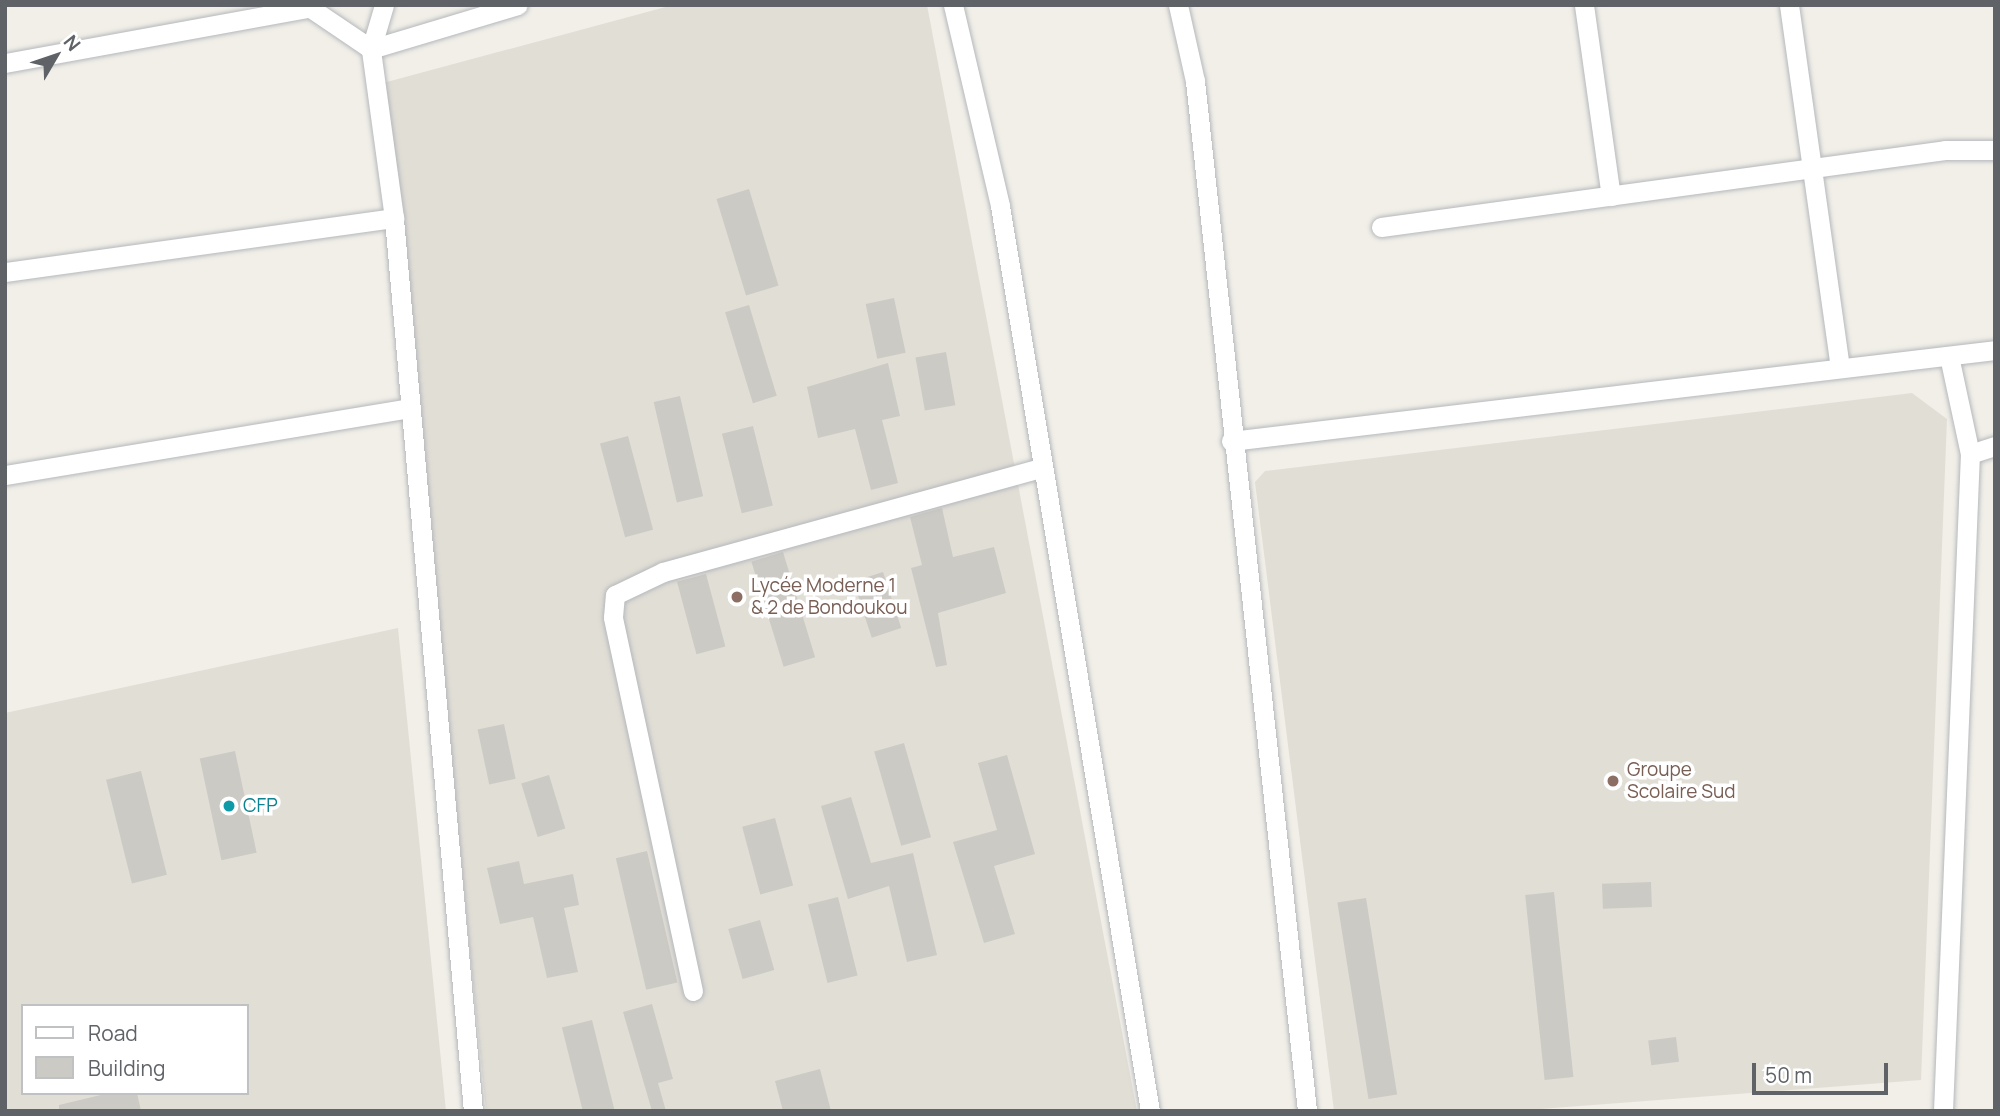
<!DOCTYPE html>
<meta charset="utf-8">
<style>
body{margin:0}
#map{position:relative;width:2000px;height:1116px;overflow:hidden;background:#f1efe8;font-family:Manrope,sans-serif}
div>[style]{position:absolute}
.education>*{inset:0;background:#e1ded6}
.building>*{inset:0;background:#cccac5;transform-origin:0 0}
.roads{filter:drop-shadow(0 0 2px #b5b8bc) drop-shadow(0 0 2px #b5b8bc)}
.minor>*{height:19px;margin:-9.5px;padding:0 9.5px;transform-origin:9.5px;border-radius:9.5px;background:#fff}
.dots>*{width:19px;height:19px;translate:-50% -50%;box-sizing:border-box;border:4px solid #fff;border-radius:50%}
span{translate:-50% -50%;white-space:nowrap;text-align:center;line-height:1.15;-webkit-text-stroke:7px #fff;paint-order:stroke}
.education-label{font-size:19px;color:#785e54}
.left{translate:0 -50%;text-align:left}
.culture-label{font-size:19px;color:#0d838f}
.frame{position:absolute;inset:0;border:7px solid #5f6368;pointer-events:none}
.legend{position:absolute;left:21px;top:1004px;width:228px;height:91px;box-sizing:border-box;background:#fff;border:2px solid #bfc1c3;margin:0;padding:9px 12px;list-style:none;font-size:21px;color:#5f6368}
.legend li{display:flex;align-items:center;gap:14px;height:35px}
.legend b{width:35px;border:2px solid #bfc1c3}
.north{position:absolute;left:21px;top:21px;width:70px;height:70px;-webkit-text-stroke:5px #fff;paint-order:stroke;rotate:51deg;font-size:19px;font-weight:700;line-height:28px;text-align:center;color:#5f6368}
.north::after{content:'';display:block;margin:auto;width:24px;height:32px;background:#5f6368;clip-path:polygon(50% 0,100% 100%,50% 72%,0 100%)}
.scale{position:absolute;left:1752px;top:1063px;width:136px;height:32px;box-sizing:border-box;border:4px solid #5f6368;border-top:0;padding-left:9px;font-size:21px;line-height:24px;white-space:nowrap;color:#5f6368;-webkit-text-stroke:5px #fff;paint-order:stroke}
</style>
<div id="map">
<div class="education">
<i style="clip-path:polygon(673px 5px,927px 5px,1137px 1111px,486px 1111px,383px 83px)"></i>
<i style="clip-path:polygon(1912px 393px,1947px 419px,1921px 1080px,1514px 1111px,1334px 1111px,1255px 482px,1265px 471px)"></i>
<i style="clip-path:polygon(evenodd,398px 628px,446px 1111px,5px 1111px,5px 713px,398px 628px,23px 1006px,247px 1006px,247px 1093px,23px 1093px,23px 1006px)"></i>
</div>
<div class="building">
<i style="left:749px;top:189px;width:101px;height:34px;rotate:73deg"></i>
<i style="left:894px;top:298px;width:56px;height:29px;rotate:78deg"></i>
<i style="left:749px;top:305px;width:95px;height:25px;rotate:73deg"></i>
<i style="left:946px;top:352px;width:54px;height:31px;rotate:80deg"></i>
<i style="clip-path:polygon(888px 363px,900px 416px,882px 420px,898px 483px,871px 490px,855px 429px,818px 438px,807px 387px)"></i>
<i style="left:680px;top:396px;width:103px;height:27px;rotate:77deg"></i>
<i style="left:753px;top:426px;width:82px;height:32px;rotate:76deg"></i>
<i style="left:628px;top:436px;width:97px;height:29px;rotate:75deg"></i>
<i style="clip-path:polygon(942px 508px,953px 557px,994px 547px,1006px 593px,938px 613px,947px 665px,936px 667px,911px 568px,922px 565px,910px 517px)"></i>
<i style="left:783px;top:552px;width:110px;height:33px;rotate:73deg"></i>
<i style="left:883px;top:572px;width:59px;height:31px;rotate:72deg"></i>
<i style="left:706px;top:574px;width:75px;height:30px;rotate:75deg"></i>
<i style="left:504px;top:724px;width:56px;height:27px;rotate:78deg"></i>
<i style="left:904px;top:743px;width:98px;height:31px;rotate:74deg"></i>
<i style="left:235px;top:751px;width:104px;height:36px;rotate:78deg"></i>
<i style="clip-path:polygon(1007px 755px,1035px 854px,994px 866px,1015px 934px,984px 943px,953px 842px,997px 830px,978px 763px)"></i>
<i style="left:141px;top:771px;width:107px;height:36px;rotate:76deg"></i>
<i style="left:549px;top:775px;width:56px;height:29px;rotate:73deg"></i>
<i style="clip-path:polygon(851px 797px,871px 863px,913px 853px,937px 955px,907px 962px,889px 886px,848px 899px,821px 806px)"></i>
<i style="left:775px;top:818px;width:70px;height:34px;rotate:75deg"></i>
<i style="left:647px;top:851px;width:135px;height:32px;rotate:77deg"></i>
<i style="clip-path:polygon(519px 861px,524px 884px,573px 874px,579px 905px,564px 908px,578px 972px,547px 978px,533px 917px,500px 924px,487px 868px)"></i>
<i style="left:1651px;top:882px;width:25px;height:49px;rotate:88deg"></i>
<i style="left:1554px;top:892px;width:186px;height:29px;rotate:84deg"></i>
<i style="left:838px;top:897px;width:81px;height:31px;rotate:76deg"></i>
<i style="left:1366px;top:898px;width:199px;height:29px;rotate:81deg"></i>
<i style="left:760px;top:920px;width:52px;height:33px;rotate:74deg"></i>
<i style="clip-path:polygon(652px 1004px,673px 1079px,658px 1083px,666px 1111px,652px 1111px,623px 1012px)"></i>
<i style="left:592px;top:1020px;width:94px;height:31px;rotate:76deg"></i>
<i style="left:1676px;top:1037px;width:25px;height:28px;rotate:83deg"></i>
<i style="clip-path:polygon(820px 1069px,831px 1111px,783px 1111px,775px 1081px)"></i>
<i style="clip-path:polygon(109px 1093px,137px 1093px,141px 1111px,59px 1111px,59px 1105px)"></i>
</div>
<div class="roads">
<div class="minor">
<i style="left:306px;top:5px;width:78px;rotate:34.1deg"></i>
<i style="left:371px;top:49px;width:46px;rotate:-73.5deg"></i>
<i style="left:953px;top:5px;width:206px;rotate:76.8deg"></i>
<i style="left:1000px;top:206px;width:917px;rotate:80.59deg"></i>
<i style="left:1178px;top:5px;width:78px;rotate:77.4deg"></i>
<i style="left:1195px;top:81px;width:1036px;rotate:83.79deg"></i>
<i style="left:1584px;top:5px;width:193px;rotate:82deg"></i>
<i style="left:1789px;top:5px;width:366px;rotate:82deg"></i>
<i style="left:5px;top:63px;width:309px;rotate:-10.3deg"></i>
<i style="left:1381px;top:227px;width:569px;rotate:-7.77deg"></i>
<i style="left:1945px;top:150px;width:50px"></i>
<i style="left:5px;top:272px;width:393px;rotate:-7.9deg"></i>
<i style="left:1231px;top:441px;width:769px;rotate:-6.79deg"></i>
<i style="left:1970px;top:454px;width:26px;rotate:-18deg"></i>
<i style="left:5px;top:475px;width:411px;rotate:-9.4deg"></i>
<i style="left:693px;top:991px;width:382px;rotate:-102.1deg"></i>
<i style="left:613px;top:617px;width:22px;rotate:-85deg"></i>
<i style="left:615px;top:595px;width:53px;rotate:-25.6deg"></i>
<i style="left:663px;top:572px;width:392px;rotate:-15.4deg"></i>
<i style="left:473px;top:1111px;width:896px;rotate:-95.06deg"></i>
<i style="left:394px;top:218px;width:171px;rotate:-97.8deg"></i>
<i style="left:371px;top:49px;width:153px;rotate:-16.7deg"></i>
<i style="left:1943px;top:1111px;width:658px;rotate:-87.65deg"></i>
<i style="left:1970px;top:454px;width:100px;rotate:-102.1deg"></i>
</div>
</div>
<div class="dots">
<i style="left:737px;top:597px;background:#8d6e63"></i>
<i style="left:1613px;top:781px;background:#8d6e63"></i>
<i style="left:229px;top:806px;background:#0f9aa8"></i>
</div>
<div class="education-label">
<span class="left" style="left:751px;top:597px">Lycée Moderne 1<br>&amp; 2 de Bondoukou</span>
<span class="left" style="left:1627px;top:781px">Groupe<br>Scolaire Sud</span>
</div>
<div class="culture-label">
<span class="left" style="left:243px;top:806px">CFP</span>
</div>
<div class="frame"></div>
<ul class="legend">
<li><b style="height:9px;background:#fff"></b>Road</li>
<li><b style="height:19px;background:#cccac5"></b>Building</li>
</ul>
<div class="north">N</div>
<div class="scale">50 m</div>
</div>
